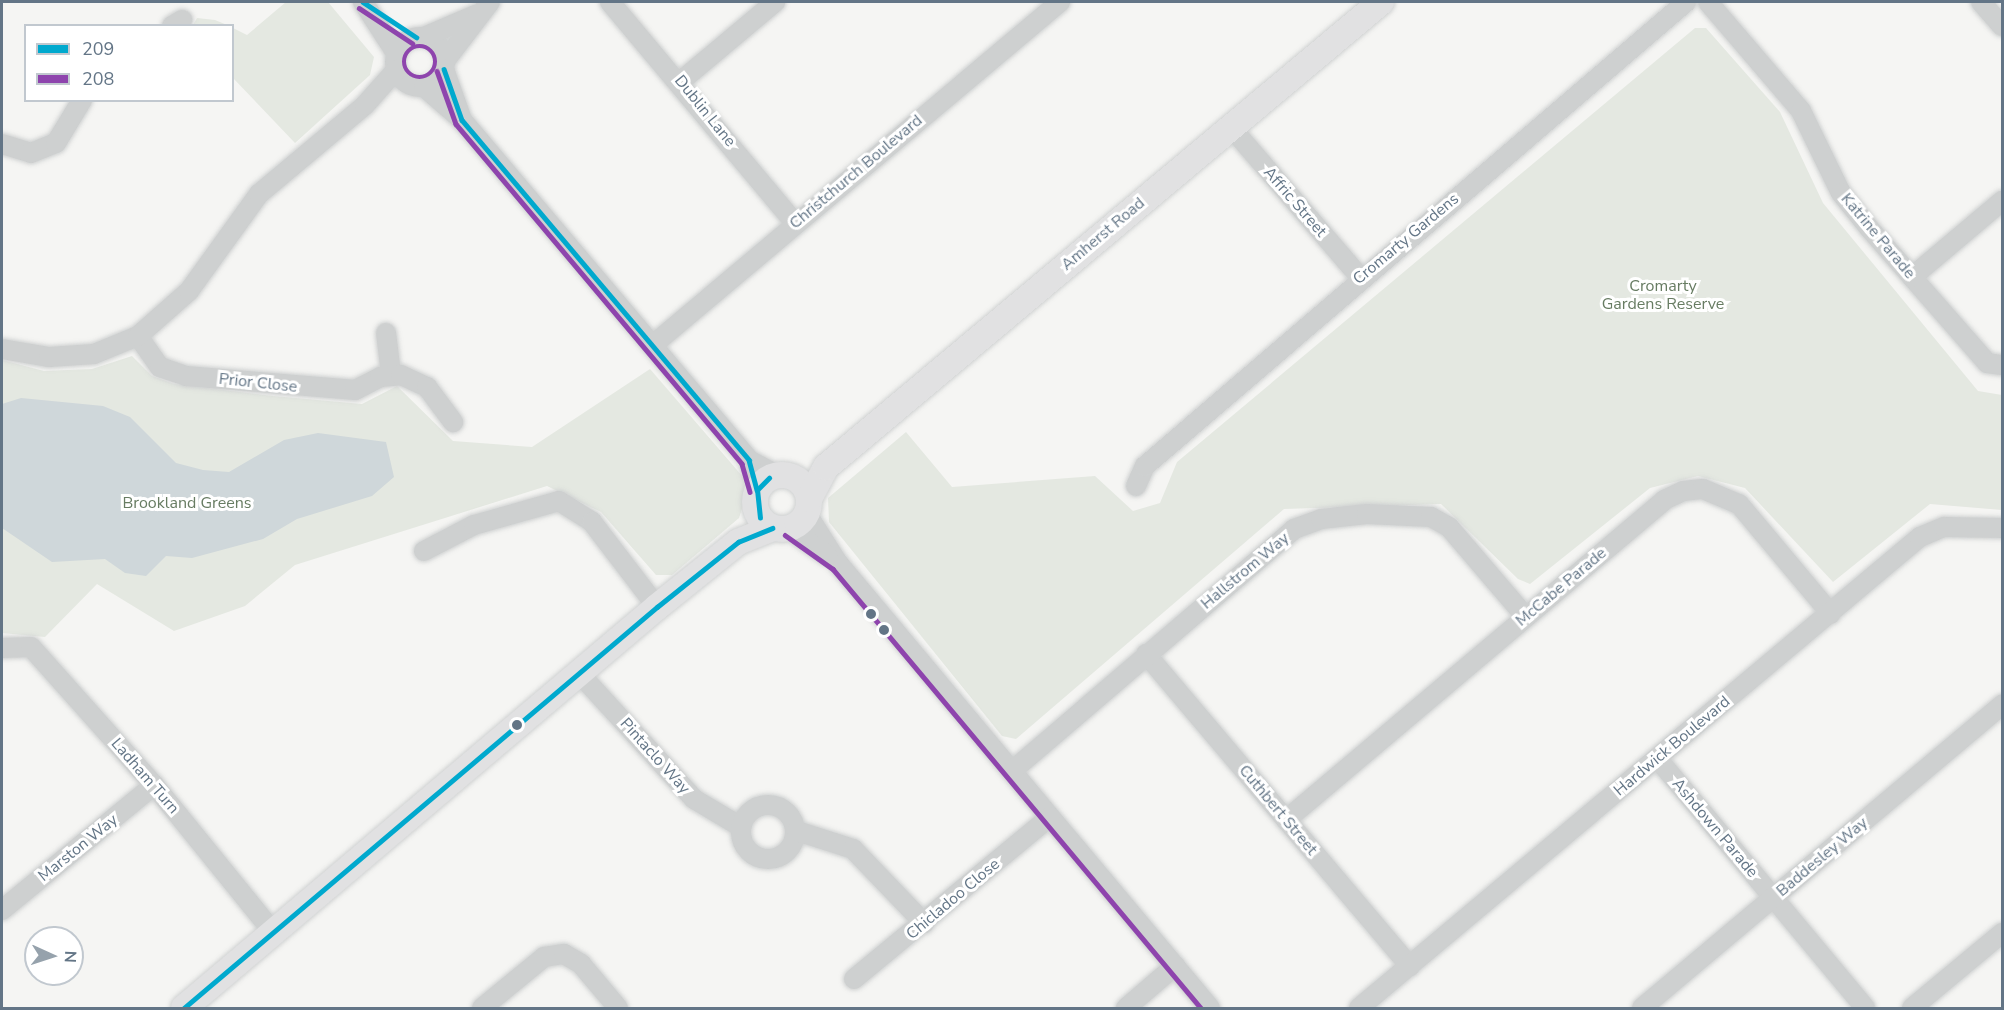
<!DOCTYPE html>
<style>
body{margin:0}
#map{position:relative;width:2004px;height:1010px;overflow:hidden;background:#f5f5f3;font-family:"Nunito Sans",sans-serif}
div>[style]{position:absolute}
.green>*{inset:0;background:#e4e8e1}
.water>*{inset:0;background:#cfd7da}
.roads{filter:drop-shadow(0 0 2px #d0d2d2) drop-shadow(0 0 2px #d0d2d2)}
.minor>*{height:20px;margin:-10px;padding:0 10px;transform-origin:10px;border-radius:10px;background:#ced0d0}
.minor>.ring{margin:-10px;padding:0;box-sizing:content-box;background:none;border:20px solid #ced0d0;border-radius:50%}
.major>*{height:26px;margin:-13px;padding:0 13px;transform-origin:13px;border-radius:13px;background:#e1e1e2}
.major>.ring{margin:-13px;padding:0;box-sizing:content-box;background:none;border:26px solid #e1e1e2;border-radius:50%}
.bus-1>*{height:4.5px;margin:-2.25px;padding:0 2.25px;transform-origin:2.25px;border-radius:2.25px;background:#00a9ce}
.bus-2>*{height:4.5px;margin:-2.25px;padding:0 2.25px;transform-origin:2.25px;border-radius:2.25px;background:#8e44ad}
.bus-2>.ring{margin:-2.25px;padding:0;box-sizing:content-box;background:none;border:4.5px solid #8e44ad;border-radius:50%}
.dots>*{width:16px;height:16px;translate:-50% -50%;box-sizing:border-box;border:3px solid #fff;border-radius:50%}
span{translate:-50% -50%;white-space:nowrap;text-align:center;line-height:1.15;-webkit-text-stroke:6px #fff;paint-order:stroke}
.street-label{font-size:16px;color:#637586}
.park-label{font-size:16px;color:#677c62}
.frame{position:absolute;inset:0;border:3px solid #637586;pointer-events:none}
.legend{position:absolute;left:24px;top:24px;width:210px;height:78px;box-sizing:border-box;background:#fff;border:2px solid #c1c8cf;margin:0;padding:8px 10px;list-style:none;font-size:18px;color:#637586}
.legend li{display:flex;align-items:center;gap:12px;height:30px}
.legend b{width:30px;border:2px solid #c1c8cf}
.north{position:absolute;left:24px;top:926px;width:60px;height:60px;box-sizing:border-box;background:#fff;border:2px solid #c1c8cf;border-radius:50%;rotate:93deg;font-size:16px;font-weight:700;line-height:24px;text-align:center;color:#637586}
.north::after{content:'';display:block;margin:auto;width:21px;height:27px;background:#96a2ac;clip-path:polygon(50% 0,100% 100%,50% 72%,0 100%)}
</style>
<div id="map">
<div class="green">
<i style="clip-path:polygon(286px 2px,328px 2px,374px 57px,370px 75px,295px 143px,233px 78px,233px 28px,247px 35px)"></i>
<i style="clip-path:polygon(197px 18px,215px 20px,227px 25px,193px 25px)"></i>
<i style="clip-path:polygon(1695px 28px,1706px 28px,1780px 112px,1823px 203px,1978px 391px,2002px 395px,2002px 510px,1930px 504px,1833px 582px,1745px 488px,1698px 476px,1650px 488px,1530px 584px,1518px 579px,1441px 504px,1284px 509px,1016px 739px,1002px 736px,829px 522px,828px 498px,906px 432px,952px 487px,1095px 476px,1133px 511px,1160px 503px,1177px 462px)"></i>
<i style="clip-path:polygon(132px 356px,152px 376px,174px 384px,273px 396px,362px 404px,397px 386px,453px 441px,532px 447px,650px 369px,743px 477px,746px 497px,739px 518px,672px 575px,656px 575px,601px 512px,547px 486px,295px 565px,245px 606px,174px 631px,97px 584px,45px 637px,2px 633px,2px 360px,44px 371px,92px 369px)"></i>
</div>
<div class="water">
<i style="clip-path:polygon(21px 398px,103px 406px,130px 417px,176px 463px,203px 470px,229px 472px,284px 440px,318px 433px,386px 442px,394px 477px,372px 496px,297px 519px,263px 539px,192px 558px,166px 556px,146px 576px,125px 573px,105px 559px,52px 562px,2px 528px,2px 404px)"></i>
</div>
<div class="roads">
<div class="minor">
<i style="left:363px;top:2px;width:61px;rotate:57.1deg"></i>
<i style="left:610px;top:2px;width:288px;rotate:50.1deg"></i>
<i style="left:1708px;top:2px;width:143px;rotate:49.5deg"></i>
<i style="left:1801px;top:111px;width:91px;rotate:64deg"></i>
<i style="left:1841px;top:193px;width:45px;rotate:51.3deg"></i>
<i style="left:1869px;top:228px;width:179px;rotate:48.8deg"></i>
<i style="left:1987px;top:363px;width:15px;rotate:8deg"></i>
<i style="left:1981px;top:2px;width:32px;rotate:49deg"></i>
<i style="left:172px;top:26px;width:12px;rotate:-31deg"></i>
<i class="ring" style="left:395px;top:37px;width:30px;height:30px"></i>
<i style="left:424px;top:37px;width:56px;rotate:-23.3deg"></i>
<i style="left:445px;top:61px;width:74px;rotate:-52.7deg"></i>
<i style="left:444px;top:69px;width:51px;rotate:70.5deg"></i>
<i style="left:681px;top:81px;width:123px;rotate:-40deg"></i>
<i style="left:424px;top:87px;width:50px;rotate:41deg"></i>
<i style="left:462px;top:120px;width:445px;rotate:49.8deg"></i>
<i style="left:749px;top:460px;width:32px;rotate:28deg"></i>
<i style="left:1230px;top:126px;width:199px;rotate:49.3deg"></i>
<i style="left:2px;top:144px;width:30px;rotate:17deg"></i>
<i style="left:31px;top:153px;width:27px;rotate:-22deg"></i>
<i style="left:56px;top:143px;width:50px;rotate:-58.8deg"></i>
<i style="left:1912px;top:277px;width:118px;rotate:-40.2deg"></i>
<i style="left:386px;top:333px;width:41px;rotate:83deg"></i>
<i style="left:138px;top:336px;width:38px;rotate:55deg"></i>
<i style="left:160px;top:367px;width:28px;rotate:19deg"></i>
<i style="left:186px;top:376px;width:170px;rotate:4.7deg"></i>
<i style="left:355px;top:390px;width:28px;rotate:-27deg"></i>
<i style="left:380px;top:377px;width:21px;rotate:-5deg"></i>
<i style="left:401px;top:375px;width:29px;rotate:25deg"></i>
<i style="left:427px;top:387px;width:44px;rotate:53.4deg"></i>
<i style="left:654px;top:344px;width:531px;rotate:-40.11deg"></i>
<i style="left:2px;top:349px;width:48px;rotate:9.7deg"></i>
<i style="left:49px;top:357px;width:45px;rotate:-3.8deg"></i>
<i style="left:94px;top:354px;width:48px;rotate:-22.2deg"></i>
<i style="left:138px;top:336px;width:68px;rotate:-41.4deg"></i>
<i style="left:189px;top:291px;width:120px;rotate:-54.2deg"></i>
<i style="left:259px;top:194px;width:138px;rotate:-40deg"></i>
<i style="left:365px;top:105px;width:47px;rotate:-48.5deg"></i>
<i style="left:749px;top:460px;width:31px;rotate:75deg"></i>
<i style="left:1136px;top:486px;width:22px;rotate:-66deg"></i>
<i style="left:1145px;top:466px;width:713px;rotate:-40.62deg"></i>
<i style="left:807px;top:514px;width:58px;rotate:57.7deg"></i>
<i style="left:838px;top:563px;width:580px;rotate:50.11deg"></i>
<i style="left:789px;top:529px;width:47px;rotate:34.7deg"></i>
<i style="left:424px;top:551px;width:56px;rotate:-27.5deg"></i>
<i style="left:474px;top:525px;width:88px;rotate:-15.8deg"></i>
<i style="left:559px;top:501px;width:39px;rotate:32deg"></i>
<i style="left:592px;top:522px;width:107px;rotate:52.6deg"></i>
<i style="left:2px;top:648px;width:29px;rotate:-2deg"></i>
<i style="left:31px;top:647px;width:185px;rotate:48.3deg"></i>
<i style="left:154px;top:785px;width:189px;rotate:51deg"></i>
<i style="left:1146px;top:654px;width:409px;rotate:49.8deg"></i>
<i style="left:579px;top:673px;width:171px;rotate:47.6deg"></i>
<i style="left:694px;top:799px;width:55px;rotate:30.8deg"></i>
<i style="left:1657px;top:758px;width:325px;rotate:50.2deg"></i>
<i style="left:1012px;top:771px;width:372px;rotate:-40.6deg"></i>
<i style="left:1294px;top:529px;width:29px;rotate:-20deg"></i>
<i style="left:1321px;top:519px;width:46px;rotate:-6.2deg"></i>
<i style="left:1367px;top:514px;width:64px;rotate:2.7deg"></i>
<i style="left:1431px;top:517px;width:21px;rotate:29deg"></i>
<i style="left:1449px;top:527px;width:118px;rotate:49.5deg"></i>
<i class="ring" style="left:741px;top:805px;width:34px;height:34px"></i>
<i style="left:1286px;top:820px;width:495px;rotate:-40.2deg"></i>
<i style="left:1664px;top:500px;width:21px;rotate:-25deg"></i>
<i style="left:1683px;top:491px;width:20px;rotate:-6deg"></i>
<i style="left:1703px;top:489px;width:39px;rotate:23deg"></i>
<i style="left:1739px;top:504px;width:143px;rotate:50.1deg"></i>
<i style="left:797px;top:831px;width:59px;rotate:17.8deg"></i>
<i style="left:853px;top:849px;width:103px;rotate:46.2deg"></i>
<i style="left:2px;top:910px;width:197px;rotate:-39.4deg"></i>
<i style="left:854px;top:979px;width:254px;rotate:-39.6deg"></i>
<i style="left:482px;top:1008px;width:80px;rotate:-39.4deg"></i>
<i style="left:544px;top:957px;width:20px;rotate:-9deg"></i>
<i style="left:564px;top:954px;width:20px;rotate:30deg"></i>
<i style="left:581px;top:964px;width:57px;rotate:49.9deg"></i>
<i style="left:1126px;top:1008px;width:65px;rotate:-40.6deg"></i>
<i style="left:1359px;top:1008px;width:733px;rotate:-40.02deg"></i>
<i style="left:1920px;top:537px;width:26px;rotate:-23deg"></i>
<i style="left:1944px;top:527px;width:58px;rotate:1deg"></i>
<i style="left:1642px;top:1008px;width:471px;rotate:-40.1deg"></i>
<i style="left:1912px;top:1008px;width:117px;rotate:-39.8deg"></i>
</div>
<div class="major">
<i class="ring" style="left:755px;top:475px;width:28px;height:28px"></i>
<i style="left:809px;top:499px;width:36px;rotate:-62deg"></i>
<i style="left:826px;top:467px;width:724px;rotate:-39.96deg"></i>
<i style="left:184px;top:1008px;width:620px;rotate:-40.29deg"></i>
<i style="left:657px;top:607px;width:104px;rotate:-38.7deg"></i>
<i style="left:738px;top:542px;width:37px;rotate:-22deg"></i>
</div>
</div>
<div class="bus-1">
<i style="left:363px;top:2px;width:64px;rotate:33.4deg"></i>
<i style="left:444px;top:69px;width:54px;rotate:70.6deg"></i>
<i style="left:462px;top:120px;width:445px;rotate:49.8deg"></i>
<i style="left:749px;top:460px;width:31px;rotate:75deg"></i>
<i style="left:760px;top:518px;width:28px;rotate:-96deg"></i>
<i style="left:757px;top:490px;width:17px;rotate:-45deg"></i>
<i style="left:184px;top:1008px;width:620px;rotate:-40.29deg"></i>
<i style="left:657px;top:607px;width:104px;rotate:-38.7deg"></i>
<i style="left:738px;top:542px;width:37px;rotate:-22deg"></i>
</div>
<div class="bus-2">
<i style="left:359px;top:8px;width:64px;rotate:33.4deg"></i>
<i class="ring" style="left:404px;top:46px;width:27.5px;height:27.5px"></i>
<i style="left:437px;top:71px;width:56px;rotate:70.3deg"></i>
<i style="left:456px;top:124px;width:444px;rotate:49.9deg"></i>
<i style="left:742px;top:464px;width:29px;rotate:74deg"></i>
<i style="left:785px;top:535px;width:59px;rotate:35.3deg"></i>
<i style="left:833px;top:569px;width:573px;rotate:50.03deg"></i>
</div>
<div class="dots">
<i style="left:871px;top:614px;background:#637586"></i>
<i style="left:884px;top:630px;background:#637586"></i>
<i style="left:517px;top:725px;background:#637586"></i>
</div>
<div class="street-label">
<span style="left:705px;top:111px;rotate:51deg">Dublin Lane</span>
<span style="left:856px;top:172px;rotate:-40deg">Christchurch Boulevard</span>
<span style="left:1295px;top:202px;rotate:49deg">Affric Street</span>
<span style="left:1103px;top:234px;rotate:-40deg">Amherst Road</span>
<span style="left:1878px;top:236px;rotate:50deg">Katrine Parade</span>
<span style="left:1406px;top:239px;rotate:-40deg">Cromarty Gardens</span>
<span style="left:258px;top:383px;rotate:6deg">Prior Close</span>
<span style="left:1245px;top:571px;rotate:-40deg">Hallstrom Way</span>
<span style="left:1561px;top:587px;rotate:-40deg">McCabe Parade</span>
<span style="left:1672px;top:746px;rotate:-40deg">Hardwick Boulevard</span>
<span style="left:655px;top:756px;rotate:48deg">Pintaclo Way</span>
<span style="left:145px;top:776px;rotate:49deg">Ladham Turn</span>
<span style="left:1278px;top:810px;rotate:50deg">Cuthbert Street</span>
<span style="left:1715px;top:828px;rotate:50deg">Ashdown Parade</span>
<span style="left:78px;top:848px;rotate:-39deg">Marston Way</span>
<span style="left:1822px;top:857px;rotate:-40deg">Baddesley Way</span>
<span style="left:953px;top:899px;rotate:-40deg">Chicladoo Close</span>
</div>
<div class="park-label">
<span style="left:1663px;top:295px">Cromarty<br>Gardens Reserve</span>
<span style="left:187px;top:503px">Brookland Greens</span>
</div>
<div class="frame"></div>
<ul class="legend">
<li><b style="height:8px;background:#00a9ce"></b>209</li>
<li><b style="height:8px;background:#8e44ad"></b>208</li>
</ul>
<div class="north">N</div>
</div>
